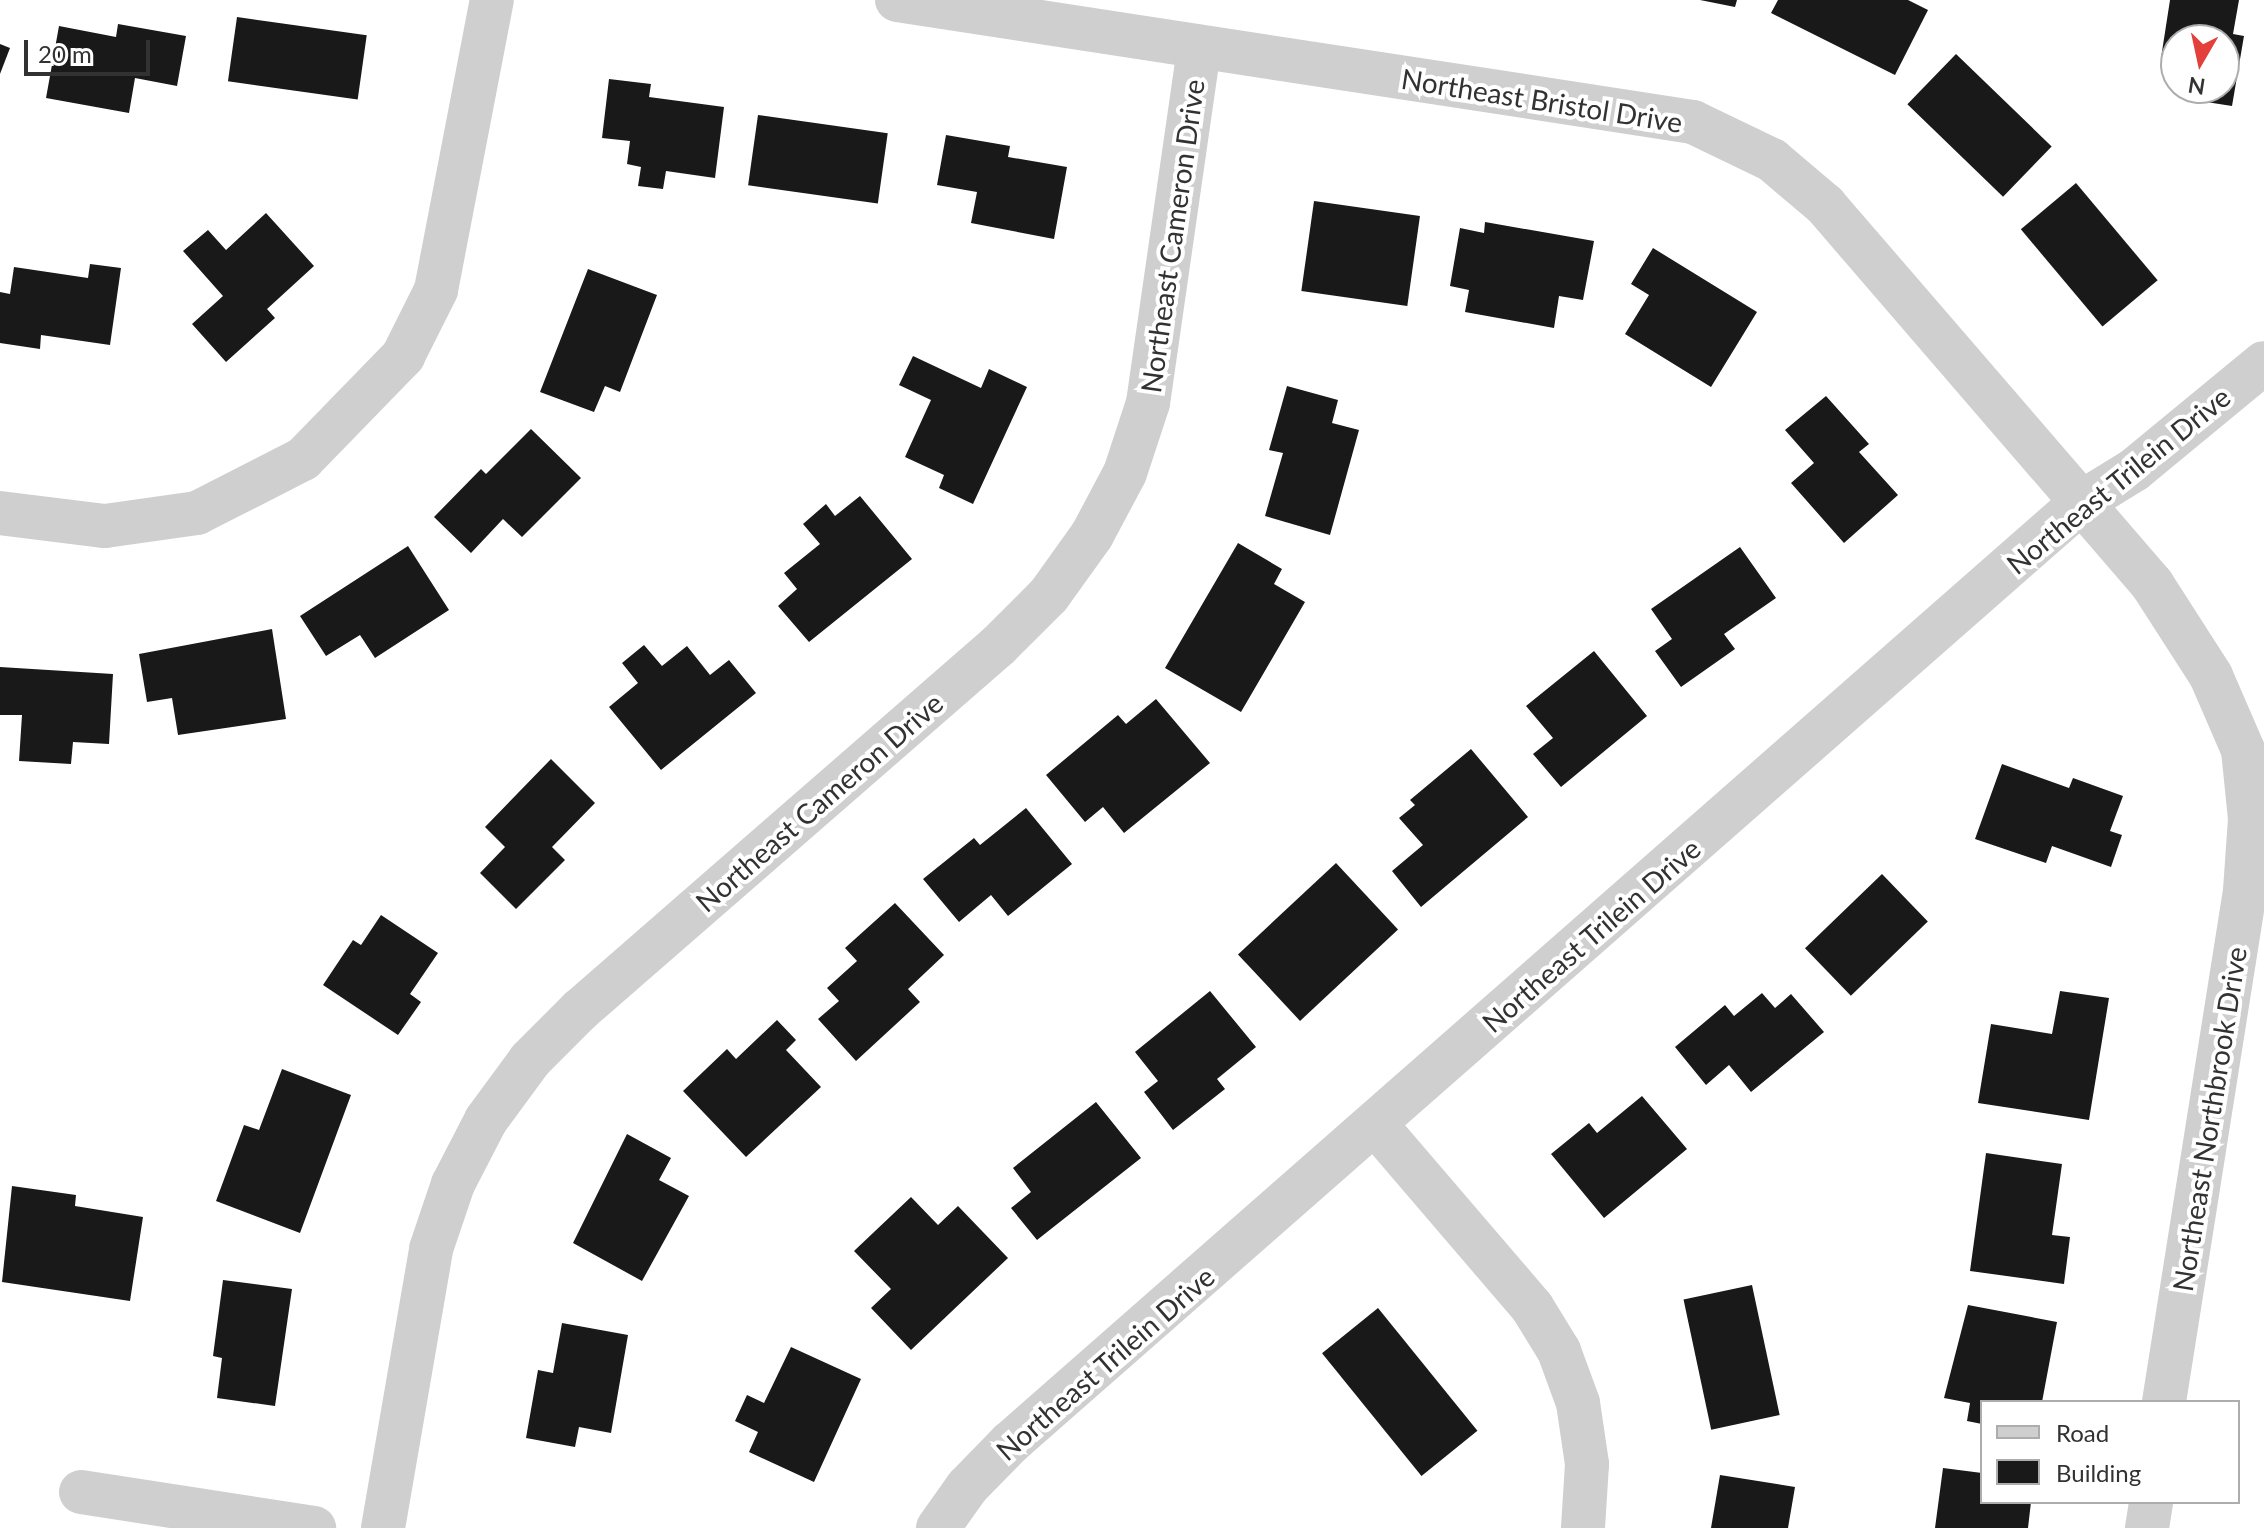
<!DOCTYPE html>
<style>
body{margin:0}
#map{position:relative;width:2264px;height:1528px;overflow:hidden;background:#fff;font-family:Lato,sans-serif}
div>[style]{position:absolute}
.building>*{inset:0;background:#191919;transform-origin:0 0}
.minor>*{height:44px;margin:-22px;padding:0 22px;transform-origin:22px;border-radius:22px;background:#cfcfcf}
span{translate:-50% -50%;white-space:nowrap;text-align:center;line-height:1.15;-webkit-text-stroke:8px #fff;paint-order:stroke}
.street-label{font-size:28px;color:#323232}
.legend{position:absolute;left:1980px;top:1400px;width:260px;height:104px;box-sizing:border-box;background:#fff;border:2px solid #adadad;margin:0;padding:10px 14px;list-style:none;font-size:24px;color:#323232}
.legend li{display:flex;align-items:center;gap:16px;height:40px}
.legend b{width:40px;border:2px solid #adadad}
.north{position:absolute;left:2160px;top:24px;width:80px;height:80px;box-sizing:border-box;background:#fff;border:2px solid #adadad;border-radius:50%;rotate:189deg;font-size:22px;font-weight:700;line-height:32px;text-align:center;color:#323232}
.north::after{content:'';display:block;margin:auto;width:28px;height:36px;background:#e3403b;clip-path:polygon(50% 0,100% 100%,50% 72%,0 100%)}
.scale{position:absolute;left:24px;top:40px;width:126px;height:36px;box-sizing:border-box;border:4px solid #323232;border-top:0;padding-left:10px;font-size:24px;line-height:28px;white-space:nowrap;color:#323232;-webkit-text-stroke:6px #fff;paint-order:stroke}
</style>
<div id="map">
<div class="building">
<i style="clip-path:polygon(1700px 0,1737px 0,1735px 7px)"></i>
<i style="clip-path:polygon(1778px 0,1908px 0,1928px 10px,1895px 75px,1771px 13px)"></i>
<i style="clip-path:polygon(2170px 0,2239px 0,2233px 34px,2244px 36px,2232px 106px,2187px 99px,2189px 88px,2224px 88px,2224px 40px,2176px 40px,2176px 61px,2161px 58px)"></i>
<i style="left:237px;top:17px;width:131px;height:65px;rotate:8deg"></i>
<i style="clip-path:polygon(118px 24px,186px 36px,177px 86px,135px 78px,129px 113px,46px 98px,59px 26px,116px 37px)"></i>
<i style="clip-path:polygon(0 44px,10px 48px,0 74px)"></i>
<i style="left:1956px;top:54px;width:133px;height:70px;rotate:44deg"></i>
<i style="clip-path:polygon(609px 79px,651px 84px,649px 97px,724px 107px,715px 178px,666px 171px,663px 189px,638px 186px,641px 167px,627px 164px,630px 141px,602px 138px)"></i>
<i style="left:758px;top:115px;width:131px;height:71px;rotate:8deg"></i>
<i style="clip-path:polygon(946px 135px,1010px 146px,1008px 157px,1067px 167px,1054px 239px,971px 223px,977px 192px,937px 185px)"></i>
<i style="left:2076px;top:183px;width:127px;height:72px;rotate:50deg"></i>
<i style="left:1314px;top:201px;width:107px;height:91px;rotate:8deg"></i>
<i style="clip-path:polygon(266px 213px,314px 266px,267px 309px,275px 318px,226px 362px,192px 324px,223px 296px,183px 251px,208px 230px,226px 250px)"></i>
<i style="clip-path:polygon(1485px 222px,1594px 241px,1583px 300px,1559px 296px,1554px 328px,1465px 312px,1469px 290px,1450px 286px,1460px 228px,1484px 233px)"></i>
<i style="clip-path:polygon(1653px 248px,1757px 312px,1711px 387px,1625px 334px,1649px 295px,1631px 284px)"></i>
<i style="clip-path:polygon(90px 264px,121px 268px,110px 345px,41px 335px,40px 349px,0 343px,0 292px,10px 294px,14px 267px,88px 278px)"></i>
<i style="clip-path:polygon(588px 269px,657px 295px,620px 392px,605px 386px,594px 412px,540px 392px)"></i>
<i style="clip-path:polygon(913px 356px,981px 388px,989px 369px,1027px 387px,973px 504px,939px 488px,944px 475px,905px 457px,931px 400px,899px 385px)"></i>
<i style="clip-path:polygon(1287px 386px,1338px 400px,1332px 423px,1359px 430px,1330px 535px,1265px 516px,1283px 453px,1269px 450px)"></i>
<i style="clip-path:polygon(1826px 396px,1869px 444px,1859px 452px,1898px 495px,1844px 543px,1791px 483px,1814px 463px,1785px 430px)"></i>
<i style="clip-path:polygon(531px 429px,581px 478px,522px 537px,503px 519px,471px 553px,434px 517px,481px 469px,486px 474px)"></i>
<i style="clip-path:polygon(860px 496px,912px 559px,809px 642px,778px 606px,797px 589px,784px 573px,820px 544px,803px 524px,826px 504px,835px 516px)"></i>
<i style="clip-path:polygon(1238px 543px,1282px 569px,1274px 584px,1305px 602px,1241px 712px,1165px 668px)"></i>
<i style="clip-path:polygon(408px 546px,449px 610px,375px 658px,360px 635px,326px 656px,300px 616px)"></i>
<i style="clip-path:polygon(1740px 547px,1776px 598px,1724px 634px,1735px 649px,1681px 687px,1655px 651px,1672px 639px,1651px 609px)"></i>
<i style="clip-path:polygon(272px 629px,286px 719px,178px 735px,172px 698px,147px 702px,139px 654px)"></i>
<i style="clip-path:polygon(644px 645px,662px 666px,687px 646px,710px 675px,729px 660px,756px 693px,661px 770px,609px 707px,638px 683px,622px 663px)"></i>
<i style="clip-path:polygon(1594px 651px,1647px 716px,1561px 787px,1533px 754px,1553px 738px,1526px 706px)"></i>
<i style="clip-path:polygon(0 667px,113px 674px,109px 744px,73px 742px,71px 764px,19px 761px,22px 715px,0 715px)"></i>
<i style="clip-path:polygon(1156px 699px,1210px 763px,1124px 833px,1103px 807px,1085px 822px,1046px 775px,1118px 715px,1126px 724px)"></i>
<i style="clip-path:polygon(1471px 749px,1528px 817px,1421px 907px,1392px 871px,1423px 845px,1399px 818px,1415px 805px,1410px 800px)"></i>
<i style="clip-path:polygon(551px 759px,595px 803px,552px 847px,565px 860px,516px 909px,480px 873px,505px 847px,485px 827px)"></i>
<i style="clip-path:polygon(2002px 764px,2069px 788px,2073px 778px,2123px 796px,2110px 831px,2122px 835px,2111px 867px,2052px 846px,2046px 863px,1975px 839px)"></i>
<i style="clip-path:polygon(1026px 808px,1072px 864px,1008px 916px,991px 895px,959px 922px,923px 879px,974px 838px,980px 845px)"></i>
<i style="left:1336px;top:863px;width:91px;height:134px;rotate:47deg"></i>
<i style="left:1882px;top:874px;width:66px;height:107px;rotate:46deg"></i>
<i style="clip-path:polygon(895px 903px,944px 955px,908px 989px,920px 1002px,856px 1061px,818px 1019px,839px 1001px,827px 988px,857px 961px,845px 948px)"></i>
<i style="clip-path:polygon(381px 915px,438px 953px,410px 994px,421px 1002px,398px 1035px,323px 985px,353px 940px,361px 945px)"></i>
<i style="clip-path:polygon(1210px 991px,1256px 1047px,1217px 1079px,1225px 1089px,1173px 1130px,1144px 1092px,1158px 1081px,1135px 1052px)"></i>
<i style="clip-path:polygon(2060px 991px,2109px 998px,2089px 1120px,1978px 1103px,1991px 1024px,2052px 1034px)"></i>
<i style="clip-path:polygon(1762px 993px,1775px 1008px,1791px 994px,1824px 1032px,1751px 1092px,1729px 1065px,1706px 1085px,1675px 1047px,1725px 1005px,1734px 1016px)"></i>
<i style="clip-path:polygon(777px 1020px,796px 1040px,786px 1050px,821px 1087px,746px 1157px,683px 1091px,727px 1049px,736px 1059px)"></i>
<i style="clip-path:polygon(282px 1069px,351px 1095px,300px 1233px,216px 1201px,244px 1125px,259px 1130px)"></i>
<i style="clip-path:polygon(1642px 1096px,1687px 1149px,1604px 1218px,1551px 1154px,1589px 1123px,1597px 1133px)"></i>
<i style="clip-path:polygon(1096px 1102px,1141px 1158px,1037px 1240px,1011px 1208px,1031px 1192px,1013px 1168px)"></i>
<i style="clip-path:polygon(627px 1134px,671px 1158px,659px 1180px,689px 1196px,642px 1281px,573px 1243px)"></i>
<i style="clip-path:polygon(1986px 1153px,2062px 1164px,2052px 1235px,2070px 1237px,2064px 1284px,1970px 1271px)"></i>
<i style="clip-path:polygon(12px 1186px,76px 1195px,75px 1206px,143px 1217px,130px 1301px,2px 1282px)"></i>
<i style="clip-path:polygon(911px 1197px,938px 1225px,958px 1206px,1008px 1258px,911px 1350px,871px 1308px,891px 1289px,854px 1251px)"></i>
<i style="clip-path:polygon(223px 1280px,292px 1289px,275px 1406px,217px 1398px,222px 1358px,213px 1356px)"></i>
<i style="left:1752px;top:1285px;width:133px;height:70px;rotate:78deg"></i>
<i style="clip-path:polygon(1968px 1305px,2057px 1322px,2042px 1402px,1982px 1402px,1982px 1424px,1967px 1421px,1970px 1403px,1944px 1398px)"></i>
<i style="left:1378px;top:1308px;width:158px;height:72px;rotate:51deg"></i>
<i style="clip-path:polygon(562px 1323px,628px 1335px,611px 1433px,579px 1427px,575px 1447px,526px 1438px,538px 1370px,553px 1373px)"></i>
<i style="clip-path:polygon(791px 1347px,861px 1379px,814px 1482px,749px 1452px,758px 1432px,735px 1421px,747px 1395px,764px 1403px)"></i>
<i style="clip-path:polygon(1943px 1468px,1982px 1473px,1982px 1502px,2031px 1502px,2028px 1528px,1935px 1528px)"></i>
<i style="clip-path:polygon(1720px 1475px,1795px 1487px,1788px 1528px,1711px 1528px)"></i>
</div>
<div class="minor">
<i style="left:897px;top:0;width:805px;rotate:8.71deg"></i>
<i style="left:1693px;top:122px;width:88px;rotate:25.7deg"></i>
<i style="left:1772px;top:160px;width:70px;rotate:40.3deg"></i>
<i style="left:1825px;top:205px;width:501px;rotate:49.21deg"></i>
<i style="left:2152px;top:584px;width:109px;rotate:57.3deg"></i>
<i style="left:2211px;top:676px;width:81px;rotate:66.6deg"></i>
<i style="left:2243px;top:750px;width:69px;rotate:84.2deg"></i>
<i style="left:2250px;top:819px;width:72px;rotate:94deg"></i>
<i style="left:2245px;top:891px;width:517px;rotate:99.01deg"></i>
<i style="left:0;top:513px;width:106px;rotate:7.1deg"></i>
<i style="left:105px;top:526px;width:93px;rotate:-8deg"></i>
<i style="left:197px;top:513px;width:119px;rotate:-27deg"></i>
<i style="left:303px;top:459px;width:144px;rotate:-45.8deg"></i>
<i style="left:403px;top:356px;width:74px;rotate:-63.4deg"></i>
<i style="left:436px;top:290px;width:295px;rotate:-79.1deg"></i>
<i style="left:1376px;top:1125px;width:240px;rotate:49.4deg"></i>
<i style="left:1532px;top:1307px;width:52px;rotate:58.5deg"></i>
<i style="left:1559px;top:1351px;width:55px;rotate:69.9deg"></i>
<i style="left:1578px;top:1403px;width:62px;rotate:81.6deg"></i>
<i style="left:1587px;top:1464px;width:64px;rotate:93.6deg"></i>
<i style="left:81px;top:1492px;width:236px;rotate:8.8deg"></i>
<i style="left:383px;top:1528px;width:283px;rotate:-80.2deg"></i>
<i style="left:431px;top:1249px;width:69px;rotate:-71.3deg"></i>
<i style="left:453px;top:1184px;width:72px;rotate:-62.7deg"></i>
<i style="left:486px;top:1120px;width:74px;rotate:-53.7deg"></i>
<i style="left:530px;top:1060px;width:71px;rotate:-45deg"></i>
<i style="left:580px;top:1010px;width:554px;rotate:-41.05deg"></i>
<i style="left:998px;top:646px;width:72px;rotate:-45deg"></i>
<i style="left:1049px;top:595px;width:74px;rotate:-54.4deg"></i>
<i style="left:1092px;top:535px;width:70px;rotate:-62deg"></i>
<i style="left:1125px;top:473px;width:74px;rotate:-71.8deg"></i>
<i style="left:1148px;top:403px;width:359px;rotate:-81.8deg"></i>
<i style="left:938px;top:1528px;width:50px;rotate:-54.7deg"></i>
<i style="left:967px;top:1487px;width:62px;rotate:-45.7deg"></i>
<i style="left:1010px;top:1443px;width:1426px;rotate:-41.28deg"></i>
<i style="left:2082px;top:502px;width:61px;rotate:-31.6deg"></i>
<i style="left:2134px;top:470px;width:168px;rotate:-39.5deg"></i>
<i style="left:2147px;top:1528px;width:26px;rotate:-81deg"></i>
</div>
<div class="street-label">
<span style="left:1542px;top:100px;rotate:9deg">Northeast Bristol Drive</span>
<span style="left:1172px;top:236px;rotate:-82deg">Northeast Cameron Drive</span>
<span style="left:2118px;top:480px;rotate:-39deg">Northeast Trilein Drive</span>
<span style="left:819px;top:802px;rotate:-41deg">Northeast Cameron Drive</span>
<span style="left:1591px;top:935px;rotate:-41deg">Northeast Trilein Drive</span>
<span style="left:2209px;top:1119px;rotate:-81deg">Northeast Northbrook Drive</span>
<span style="left:1105px;top:1363px;rotate:-41deg">Northeast Trilein Drive</span>
</div>
<ul class="legend">
<li><b style="height:10px;background:#cfcfcf"></b>Road</li>
<li><b style="height:22px;background:#191919"></b>Building</li>
</ul>
<div class="north">N</div>
<div class="scale">20 m</div>
</div>
